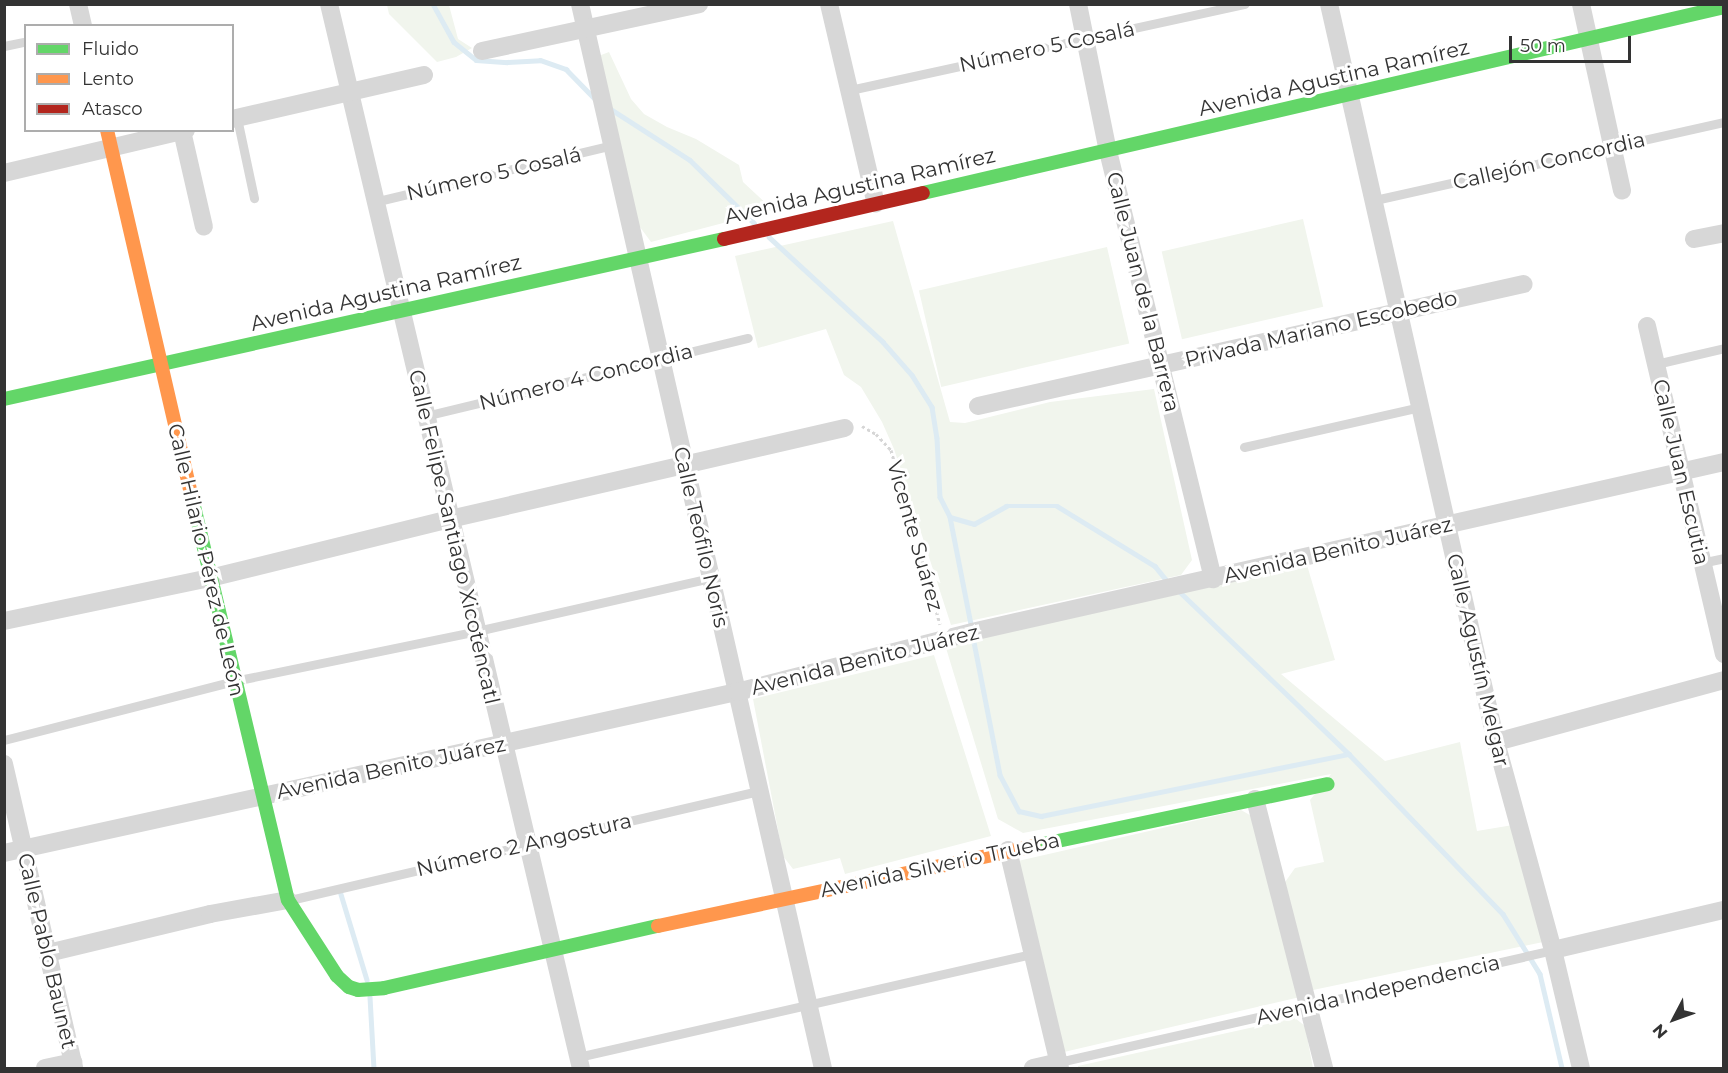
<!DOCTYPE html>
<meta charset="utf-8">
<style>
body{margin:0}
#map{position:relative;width:1728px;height:1073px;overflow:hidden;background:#fff;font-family:Montserrat,sans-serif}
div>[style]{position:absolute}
.green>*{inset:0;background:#f1f5ed;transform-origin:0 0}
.stream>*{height:4.5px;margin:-2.25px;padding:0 2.25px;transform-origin:2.25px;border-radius:2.25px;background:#ddebf3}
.path>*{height:3px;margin-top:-1.5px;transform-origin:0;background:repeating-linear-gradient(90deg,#d6d6d6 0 3px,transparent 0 6px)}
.lane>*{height:9px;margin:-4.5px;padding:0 4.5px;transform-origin:4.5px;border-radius:4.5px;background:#d7d7d7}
.street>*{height:18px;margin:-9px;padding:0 9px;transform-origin:9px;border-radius:9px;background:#d7d7d7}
.fast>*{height:14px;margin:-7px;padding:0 7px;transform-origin:7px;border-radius:7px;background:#63d668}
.slow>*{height:14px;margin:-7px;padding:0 7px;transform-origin:7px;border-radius:7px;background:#ff974d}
.jam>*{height:14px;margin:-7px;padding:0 7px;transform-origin:7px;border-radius:7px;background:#b3261e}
span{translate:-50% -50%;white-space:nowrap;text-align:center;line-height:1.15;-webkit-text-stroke:6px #fff;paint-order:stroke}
.street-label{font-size:21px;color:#333}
.frame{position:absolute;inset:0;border:6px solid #333;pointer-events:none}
.legend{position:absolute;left:24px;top:24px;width:210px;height:108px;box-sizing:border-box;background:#fff;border:2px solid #adadad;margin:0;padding:8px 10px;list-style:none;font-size:18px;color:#333}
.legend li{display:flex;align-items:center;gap:12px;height:30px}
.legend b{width:30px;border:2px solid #adadad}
.north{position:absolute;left:1644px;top:989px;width:60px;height:60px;-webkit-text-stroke:4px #fff;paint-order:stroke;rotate:229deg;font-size:16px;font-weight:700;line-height:24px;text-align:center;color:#333}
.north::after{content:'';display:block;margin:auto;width:21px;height:27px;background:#333;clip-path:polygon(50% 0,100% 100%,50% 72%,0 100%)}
.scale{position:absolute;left:1509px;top:36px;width:122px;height:27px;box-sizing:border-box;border:3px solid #333;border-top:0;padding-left:8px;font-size:18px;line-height:21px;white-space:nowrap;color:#333;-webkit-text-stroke:4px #fff;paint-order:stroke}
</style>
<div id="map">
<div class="green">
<i style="clip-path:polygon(387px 5px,449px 5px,458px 39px,472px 48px,456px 57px,437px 62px,389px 14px)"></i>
<i style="clip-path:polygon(609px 52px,631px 99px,644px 114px,667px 127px,696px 139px,739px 165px,743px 182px,773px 210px,651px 242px,637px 223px,596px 57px)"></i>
<i style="left:1303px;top:219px;width:90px;height:145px;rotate:77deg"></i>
<i style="clip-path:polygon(893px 221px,950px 422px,965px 423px,1050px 402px,1154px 389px,1192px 560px,1181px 575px,951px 625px,894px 449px,882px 422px,861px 387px,844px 375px,826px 329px,758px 348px,735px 256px)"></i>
<i style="left:1107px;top:247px;width:99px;height:193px;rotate:77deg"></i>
<i style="clip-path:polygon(1307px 565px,1335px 660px,1281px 674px,1385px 761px,1460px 742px,1477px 831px,1513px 825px,1543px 942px,1313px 990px,1283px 885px,1295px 868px,1324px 862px,1310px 800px,1331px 774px,1023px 833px,998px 819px,946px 648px,957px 640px)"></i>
<i style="clip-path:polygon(934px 655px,991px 836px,845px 874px,840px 858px,793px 869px,783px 856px,753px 699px)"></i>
<i style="clip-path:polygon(1241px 810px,1255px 818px,1300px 997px,1064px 1052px,1018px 861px)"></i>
<i style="clip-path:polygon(1295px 1018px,1305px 1026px,1313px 1068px,1078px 1068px,1078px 1066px)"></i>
</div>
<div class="stream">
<i style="left:433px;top:4px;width:43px;rotate:61.1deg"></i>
<i style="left:454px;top:42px;width:28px;rotate:39deg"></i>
<i style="left:476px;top:60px;width:31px;rotate:4deg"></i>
<i style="left:507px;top:62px;width:33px;rotate:-3deg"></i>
<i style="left:540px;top:60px;width:28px;rotate:19deg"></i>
<i style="left:566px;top:69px;width:45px;rotate:45.9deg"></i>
<i style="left:609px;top:108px;width:96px;rotate:32.7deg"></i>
<i style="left:690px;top:160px;width:90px;rotate:44.5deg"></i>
<i style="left:769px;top:237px;width:155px;rotate:42.6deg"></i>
<i style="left:883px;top:342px;width:44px;rotate:48.7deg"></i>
<i style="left:912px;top:375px;width:38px;rotate:58deg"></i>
<i style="left:932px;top:407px;width:31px;rotate:81deg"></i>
<i style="left:937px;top:438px;width:59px;rotate:87.1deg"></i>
<i style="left:940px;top:497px;width:22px;rotate:63deg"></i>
<i style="left:950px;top:517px;width:25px;rotate:16deg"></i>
<i style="left:974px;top:524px;width:37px;rotate:-29deg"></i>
<i style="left:1006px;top:506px;width:51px"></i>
<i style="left:1057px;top:506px;width:115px;rotate:31.5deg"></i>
<i style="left:1155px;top:566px;width:21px;rotate:51deg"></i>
<i style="left:950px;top:517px;width:114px;rotate:78.9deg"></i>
<i style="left:1179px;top:591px;width:236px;rotate:43.8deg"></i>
<i style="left:1349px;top:754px;width:222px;rotate:46.1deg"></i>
<i style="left:1503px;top:914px;width:70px;rotate:58.3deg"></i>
<i style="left:1540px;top:974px;width:97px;rotate:76.8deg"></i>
<i style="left:973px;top:637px;width:141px;rotate:78.9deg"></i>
<i style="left:1000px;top:775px;width:41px;rotate:62.2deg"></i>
<i style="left:1019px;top:811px;width:23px;rotate:13deg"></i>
<i style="left:1041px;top:816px;width:314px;rotate:-11.4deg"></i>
<i style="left:340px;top:891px;width:93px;rotate:73.1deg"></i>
<i style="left:370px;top:997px;width:71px;rotate:86.8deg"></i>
</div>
<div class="path">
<i style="left:862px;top:426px;width:16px;rotate:30deg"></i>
<i style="left:876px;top:434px;width:22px;rotate:47deg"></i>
<i style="left:891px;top:450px;width:181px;rotate:74.3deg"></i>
</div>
<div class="lane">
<i style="left:4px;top:46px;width:19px;rotate:-12deg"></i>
<i style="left:850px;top:90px;width:404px;rotate:-12.3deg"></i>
<i style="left:237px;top:118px;width:82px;rotate:78deg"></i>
<i style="left:1375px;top:200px;width:358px;rotate:-12.6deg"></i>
<i style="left:374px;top:202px;width:246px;rotate:-13.4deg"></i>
<i style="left:1656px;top:364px;width:70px;rotate:-13.2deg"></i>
<i style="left:425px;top:416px;width:332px;rotate:-13.6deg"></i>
<i style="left:1244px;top:447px;width:180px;rotate:-12.8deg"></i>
<i style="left:1701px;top:563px;width:24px;rotate:-12deg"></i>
<i style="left:4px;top:740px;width:237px;rotate:-14.4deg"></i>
<i style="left:234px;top:681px;width:248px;rotate:-11.6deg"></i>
<i style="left:477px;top:631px;width:240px;rotate:-12.8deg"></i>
<i style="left:290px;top:900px;width:482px;rotate:-13.1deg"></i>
<i style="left:578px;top:1057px;width:468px;rotate:-12.8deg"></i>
<i style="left:1059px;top:1062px;width:507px;rotate:-12.77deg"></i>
</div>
<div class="street">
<i style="left:78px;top:4px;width:23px;rotate:77deg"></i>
<i style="left:329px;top:4px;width:1093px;rotate:76.68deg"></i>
<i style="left:580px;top:4px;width:1091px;rotate:77.14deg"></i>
<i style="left:829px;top:4px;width:205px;rotate:76.8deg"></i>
<i style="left:1078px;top:4px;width:150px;rotate:78.5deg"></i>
<i style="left:1108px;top:151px;width:441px;rotate:76.2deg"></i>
<i style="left:1329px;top:4px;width:757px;rotate:77.25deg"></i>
<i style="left:1496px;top:742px;width:216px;rotate:74.7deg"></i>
<i style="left:1553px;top:950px;width:121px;rotate:76.7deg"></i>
<i style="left:1581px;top:4px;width:191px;rotate:77.6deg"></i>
<i style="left:482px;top:51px;width:222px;rotate:-12.2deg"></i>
<i style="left:232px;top:119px;width:197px;rotate:-12.9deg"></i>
<i style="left:182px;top:131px;width:98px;rotate:77.1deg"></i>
<i style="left:4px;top:173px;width:187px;rotate:-13.3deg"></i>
<i style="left:1694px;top:239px;width:31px;rotate:-11deg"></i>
<i style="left:1647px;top:326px;width:337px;rotate:76.8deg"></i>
<i style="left:978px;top:406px;width:559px;rotate:-12.6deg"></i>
<i style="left:4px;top:621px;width:210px;rotate:-11.8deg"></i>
<i style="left:210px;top:578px;width:247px;rotate:-13.8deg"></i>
<i style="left:450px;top:519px;width:405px;rotate:-13deg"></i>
<i style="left:1496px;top:742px;width:236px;rotate:-15.2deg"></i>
<i style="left:4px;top:764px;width:312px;rotate:77deg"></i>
<i style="left:1255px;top:799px;width:278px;rotate:75.6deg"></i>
<i style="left:1008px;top:850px;width:224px;rotate:76.6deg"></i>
<i style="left:4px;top:853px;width:750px;rotate:-12.39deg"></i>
<i style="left:737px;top:692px;width:243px;rotate:-14.3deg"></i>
<i style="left:972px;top:632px;width:771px;rotate:-12.74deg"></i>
<i style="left:1553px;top:950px;width:176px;rotate:-13.2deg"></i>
<i style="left:48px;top:953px;width:167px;rotate:-13.5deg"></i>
<i style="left:210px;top:914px;width:79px;rotate:-10.2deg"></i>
<i style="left:45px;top:1068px;width:29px;rotate:-12deg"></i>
<i style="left:1033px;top:1068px;width:27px;rotate:-13deg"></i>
</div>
<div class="fast">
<i style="left:923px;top:193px;width:822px;rotate:-13.07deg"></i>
<i style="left:4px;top:399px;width:738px;rotate:-12.53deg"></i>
<i style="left:193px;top:502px;width:409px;rotate:76.6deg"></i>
<i style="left:288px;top:900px;width:90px;rotate:57.2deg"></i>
<i style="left:337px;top:976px;width:16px;rotate:43deg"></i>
<i style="left:349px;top:987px;width:9px;rotate:18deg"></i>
<i style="left:358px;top:990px;width:26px;rotate:-4deg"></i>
<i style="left:384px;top:988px;width:281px;rotate:-12.8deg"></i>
<i style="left:1034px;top:846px;width:300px;rotate:-11.9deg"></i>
</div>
<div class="slow">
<i style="left:107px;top:130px;width:382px;rotate:77deg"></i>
<i style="left:658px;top:926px;width:384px;rotate:-12deg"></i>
</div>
<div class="jam">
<i style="left:724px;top:239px;width:204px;rotate:-13deg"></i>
</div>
<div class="street-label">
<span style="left:1047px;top:47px;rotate:-12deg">Número 5 Cosalá</span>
<span style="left:1334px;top:78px;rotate:-13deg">Avenida Agustina Ramírez</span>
<span style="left:1549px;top:161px;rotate:-13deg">Callejón Concordia</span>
<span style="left:494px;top:174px;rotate:-13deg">Número 5 Cosalá</span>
<span style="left:860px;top:186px;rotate:-13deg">Avenida Agustina Ramírez</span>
<span style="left:1143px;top:292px;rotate:76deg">Calle Juan de la Barrera</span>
<span style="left:386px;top:293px;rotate:-13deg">Avenida Agustina Ramírez</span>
<span style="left:1321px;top:329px;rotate:-13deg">Privada Mariano Escobedo</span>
<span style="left:586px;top:377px;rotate:-14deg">Número 4 Concordia</span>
<span style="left:1681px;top:472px;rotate:77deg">Calle Juan Escutia</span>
<span style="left:915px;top:536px;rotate:74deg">Vicente Suárez</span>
<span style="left:454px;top:537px;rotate:77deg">Calle Felipe Santiago Xicoténcatl</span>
<span style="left:701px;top:537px;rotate:77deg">Calle Teófilo Noris</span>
<span style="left:1338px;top:550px;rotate:-13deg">Avenida Benito Juárez</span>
<span style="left:206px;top:560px;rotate:77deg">Calle Hilario Pérez de León</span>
<span style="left:865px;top:660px;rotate:-14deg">Avenida Benito Juárez</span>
<span style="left:1478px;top:660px;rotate:77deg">Calle Agustín Melgar</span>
<span style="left:391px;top:768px;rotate:-12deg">Avenida Benito Juárez</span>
<span style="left:524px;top:845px;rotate:-13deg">Número 2 Angostura</span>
<span style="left:940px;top:865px;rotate:-12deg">Avenida Silverio Trueba</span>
<span style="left:47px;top:951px;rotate:77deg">Calle Pablo Baunet</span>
<span style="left:1378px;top:990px;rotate:-13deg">Avenida Independencia</span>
</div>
<div class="frame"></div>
<ul class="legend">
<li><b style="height:8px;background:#63d668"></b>Fluido</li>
<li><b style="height:8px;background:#ff974d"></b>Lento</li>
<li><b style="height:8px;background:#b3261e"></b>Atasco</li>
</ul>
<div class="north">N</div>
<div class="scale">50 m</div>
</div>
